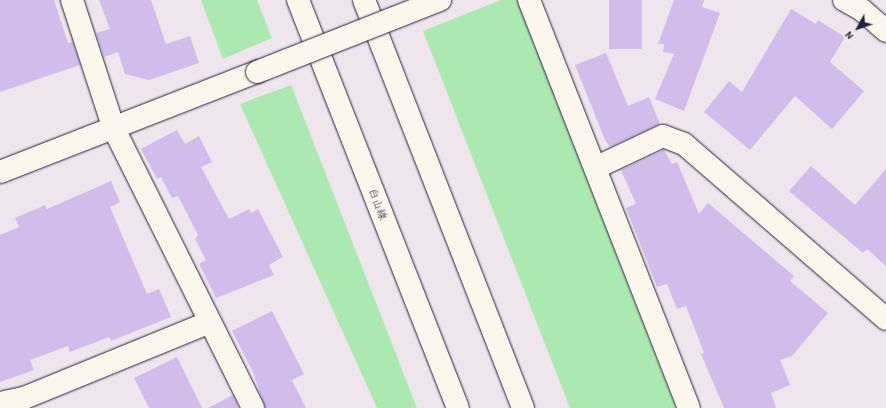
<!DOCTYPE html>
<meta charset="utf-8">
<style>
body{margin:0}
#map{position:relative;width:886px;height:408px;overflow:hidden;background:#efe5ec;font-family:"Patrick Hand","Klee One",sans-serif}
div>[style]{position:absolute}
.green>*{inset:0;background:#ace9b0}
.building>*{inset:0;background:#d2bcec;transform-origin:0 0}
.roads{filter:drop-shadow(0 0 1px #22223b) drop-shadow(0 0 1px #22223b)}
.minor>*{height:22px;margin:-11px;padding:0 11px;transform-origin:11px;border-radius:11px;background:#fbf7ec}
.bridges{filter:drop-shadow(0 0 1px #22223b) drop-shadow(0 0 1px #22223b)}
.minor-bridge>*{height:22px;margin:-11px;padding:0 11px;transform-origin:11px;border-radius:11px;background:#fbf7ec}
span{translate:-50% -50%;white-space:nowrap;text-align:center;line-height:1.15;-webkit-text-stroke:4px #fbf7ec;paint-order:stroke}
.street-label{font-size:11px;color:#22223b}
.north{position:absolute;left:838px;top:8px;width:40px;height:40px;-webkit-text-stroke:3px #fbf7ec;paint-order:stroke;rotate:230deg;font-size:11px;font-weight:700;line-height:16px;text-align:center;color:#22223b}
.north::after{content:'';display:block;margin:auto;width:14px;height:18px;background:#22223b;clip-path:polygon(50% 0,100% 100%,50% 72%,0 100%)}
</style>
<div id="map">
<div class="green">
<i style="clip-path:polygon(201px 0,257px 0,272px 38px,223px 59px)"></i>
<i style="clip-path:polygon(501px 0,517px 0,676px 408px,570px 408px,423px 31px)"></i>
<i style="clip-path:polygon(291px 85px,417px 408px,377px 408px,240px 104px)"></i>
</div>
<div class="building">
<i style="clip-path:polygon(0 0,54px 0,68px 43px,73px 42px,80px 65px,0 92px)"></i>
<i style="clip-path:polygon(99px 0,151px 0,166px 44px,190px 36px,199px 63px,149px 80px,125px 74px,118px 52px,104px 57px,96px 33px,110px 29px)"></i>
<i style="left:609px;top:0;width:33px;height:49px"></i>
<i style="clip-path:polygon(674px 0,704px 0,702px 7px,720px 13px,684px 111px,655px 99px,674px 54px,663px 52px,664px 44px,658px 44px)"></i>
<i style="clip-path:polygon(791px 9px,816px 24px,818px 20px,845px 37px,830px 62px,864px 91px,832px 129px,795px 96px,750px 150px,704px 112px,729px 81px,742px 92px)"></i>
<i style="clip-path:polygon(606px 53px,628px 106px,649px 97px,660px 124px,610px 147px,605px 140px,575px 65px)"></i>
<i style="clip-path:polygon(177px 130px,185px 144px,199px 136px,212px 162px,201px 167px,229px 219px,249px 209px,251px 213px,258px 209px,283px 257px,269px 265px,274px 275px,216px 298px,199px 264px,206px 260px,195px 239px,198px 235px,178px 196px,172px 198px,161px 177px,157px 179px,141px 149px)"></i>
<i style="clip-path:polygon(664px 150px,672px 164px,677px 162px,699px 214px,708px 203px,794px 276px,790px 281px,828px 313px,792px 356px,780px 360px,790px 385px,771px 393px,776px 408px,724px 408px,701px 354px,704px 353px,686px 306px,677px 309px,667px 284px,657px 287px,626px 208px,636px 204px,621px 170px)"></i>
<i style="clip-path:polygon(811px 166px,855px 205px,886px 169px,886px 266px,867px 249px,863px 253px,789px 191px)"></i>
<i style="clip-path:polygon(111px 181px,120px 202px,110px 207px,147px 294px,159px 289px,171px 317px,111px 341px,109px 337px,70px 352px,68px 346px,30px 360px,34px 370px,0 382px,0 235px,19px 227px,15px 218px,45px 205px,47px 209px)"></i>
<i style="clip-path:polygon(272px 311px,304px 374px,292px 380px,306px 408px,265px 408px,253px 372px,232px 331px)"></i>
<i style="clip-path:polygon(177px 357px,202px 408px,149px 408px,134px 378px)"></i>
<i style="clip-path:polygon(233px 395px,239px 408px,208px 408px)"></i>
</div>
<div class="roads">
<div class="minor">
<i style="left:72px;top:0;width:136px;rotate:72deg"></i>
<i style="left:114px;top:129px;width:312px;rotate:63.5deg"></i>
<i style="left:298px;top:0;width:438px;rotate:68.6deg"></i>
<i style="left:364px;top:0;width:438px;rotate:68.7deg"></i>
<i style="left:529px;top:0;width:438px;rotate:68.6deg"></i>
<i style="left:844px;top:0;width:21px;rotate:29deg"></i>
<i style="left:862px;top:10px;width:32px;rotate:41deg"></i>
<i style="left:595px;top:168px;width:75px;rotate:-25.2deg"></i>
<i style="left:663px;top:136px;width:22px;rotate:21deg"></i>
<i style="left:684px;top:144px;width:267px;rotate:40.9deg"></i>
<i style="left:0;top:172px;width:276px;rotate:-21.3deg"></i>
<i style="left:0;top:403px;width:25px;rotate:-12deg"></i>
<i style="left:24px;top:398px;width:201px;rotate:-22.2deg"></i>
</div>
</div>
<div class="bridges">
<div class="minor-bridge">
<i style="left:257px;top:72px;width:197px;rotate:-21.5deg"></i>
</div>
</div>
<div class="street-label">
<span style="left:378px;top:204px;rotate:69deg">白山線</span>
</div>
<div class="north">N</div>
</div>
